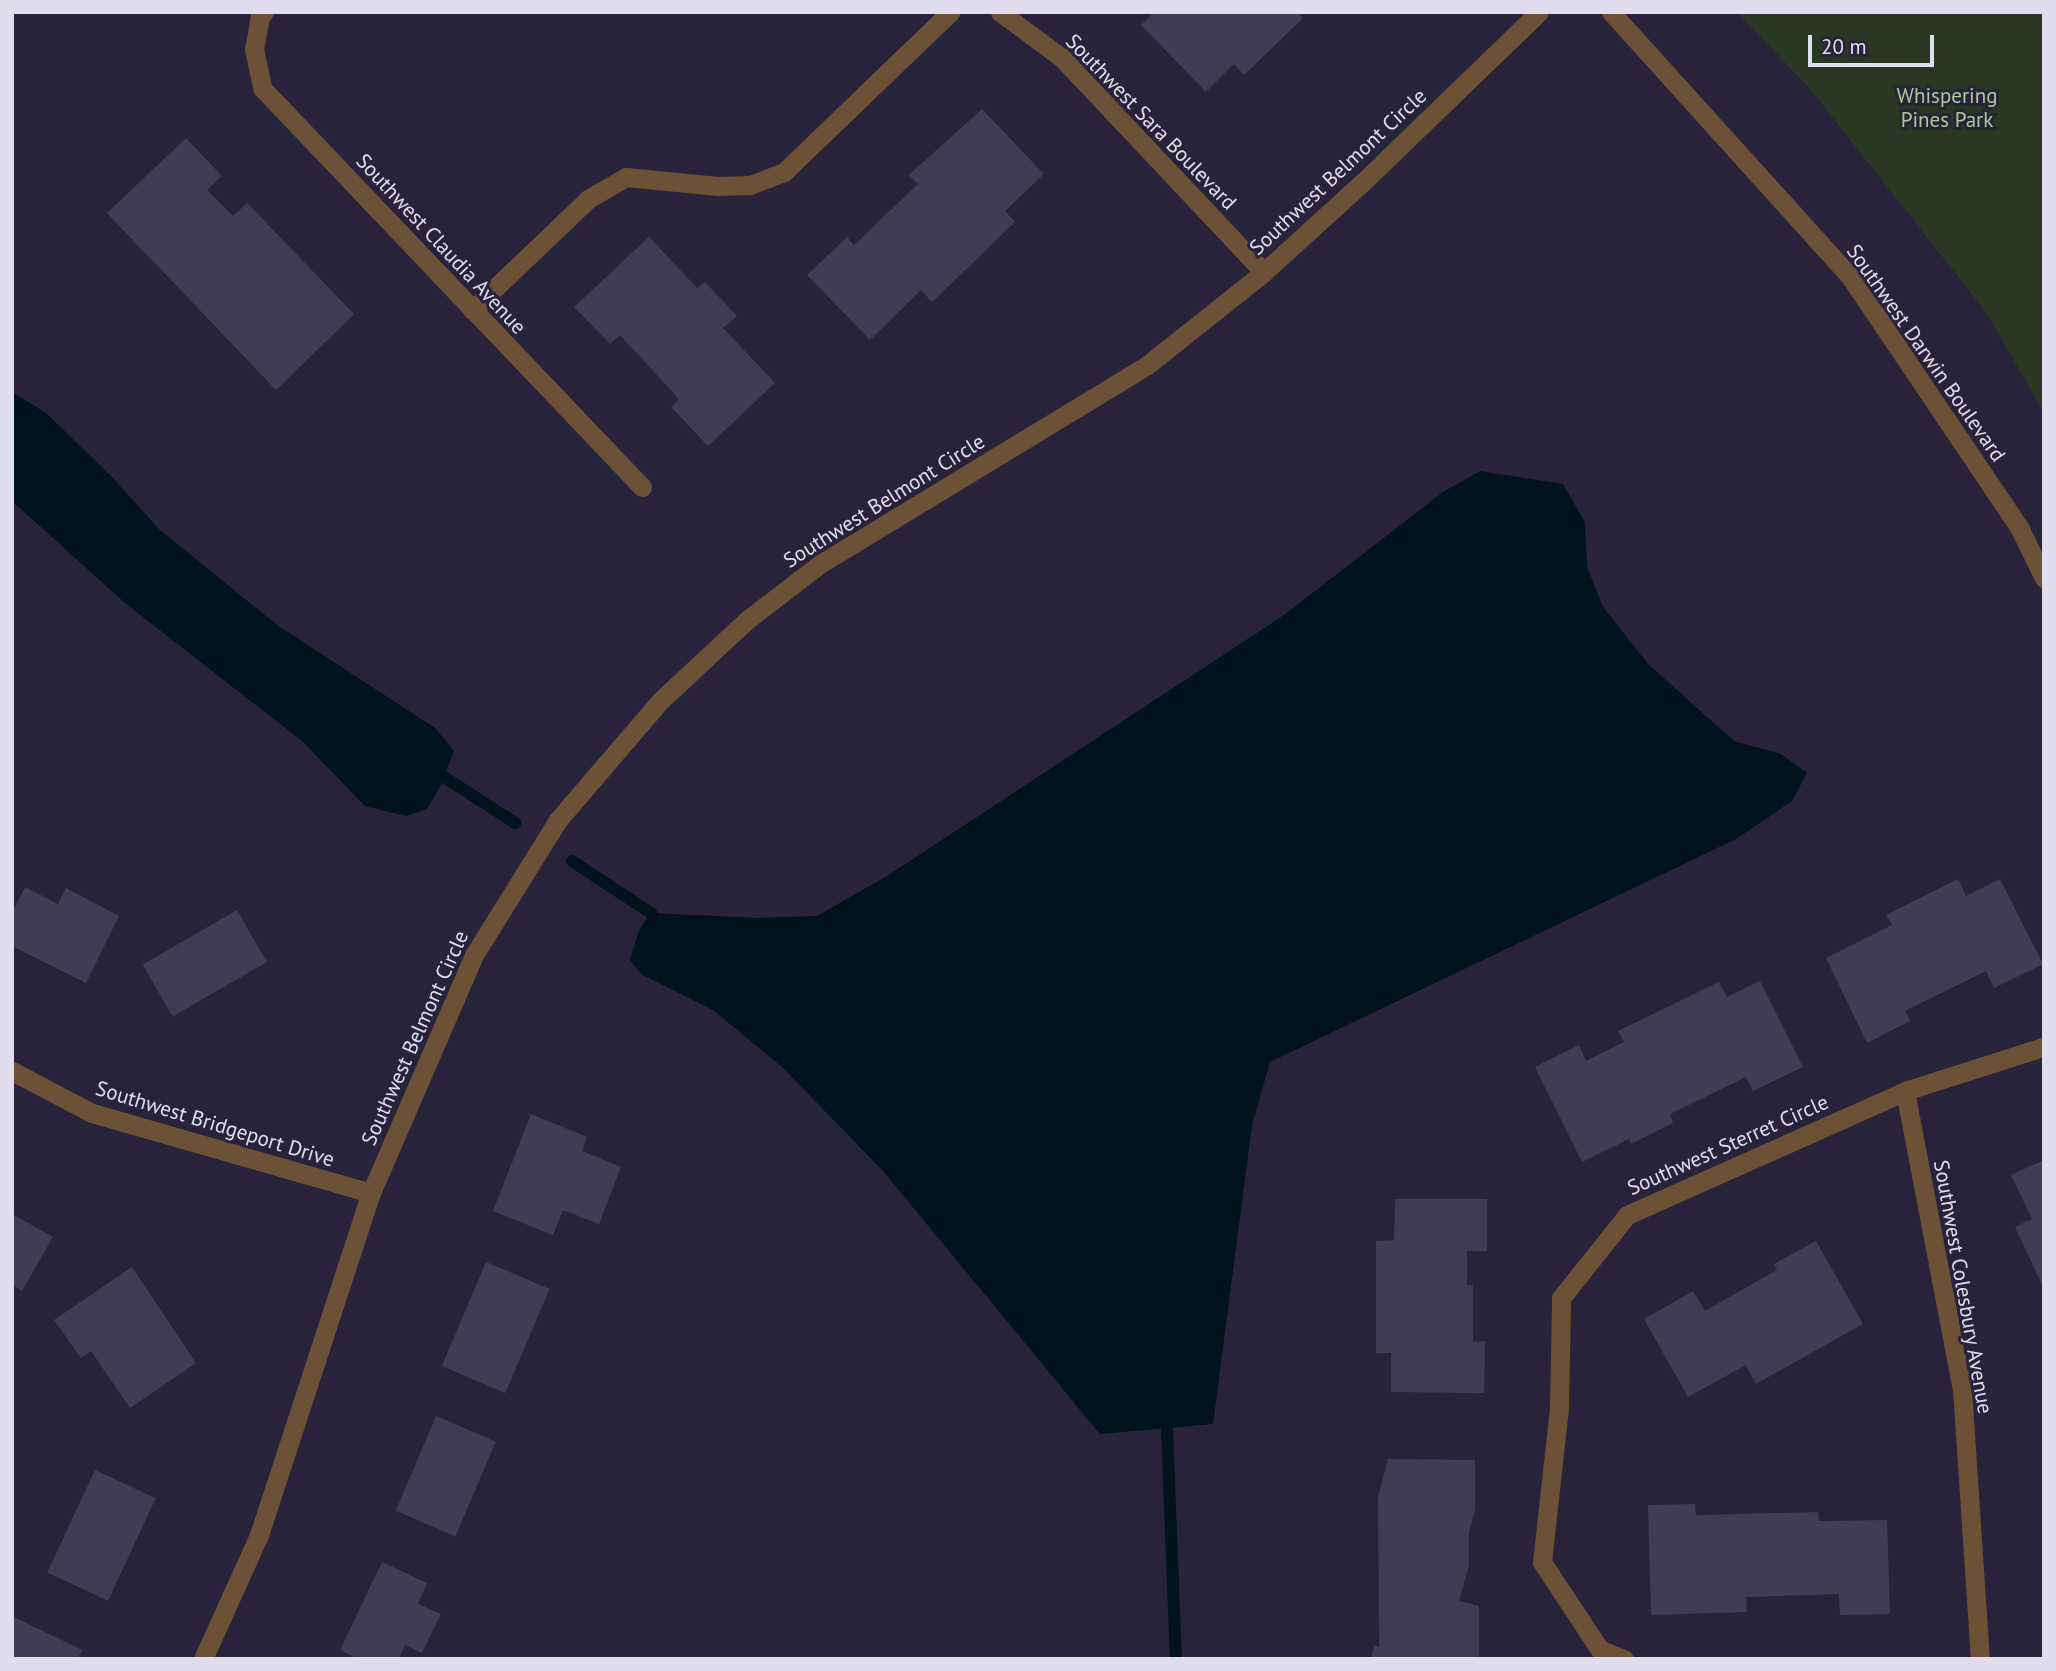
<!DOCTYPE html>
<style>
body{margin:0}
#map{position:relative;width:2056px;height:1671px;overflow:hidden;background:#28233a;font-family:"PT Sans",sans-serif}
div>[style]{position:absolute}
.green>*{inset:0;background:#2a3723}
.water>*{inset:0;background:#01131c}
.stream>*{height:12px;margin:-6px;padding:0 6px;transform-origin:6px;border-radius:6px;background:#01131c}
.building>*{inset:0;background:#413c56;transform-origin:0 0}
.minor>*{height:19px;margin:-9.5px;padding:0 9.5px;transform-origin:9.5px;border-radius:9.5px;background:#6b5237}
.tertiary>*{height:19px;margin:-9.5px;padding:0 9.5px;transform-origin:9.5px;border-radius:9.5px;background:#6b5237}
span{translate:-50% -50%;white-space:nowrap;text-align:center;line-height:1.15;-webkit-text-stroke:6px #28233a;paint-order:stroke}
.park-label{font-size:21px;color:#a8cc94}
.street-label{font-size:21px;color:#e0deee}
.frame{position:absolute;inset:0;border:14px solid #e0deee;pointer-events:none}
.scale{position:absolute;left:1808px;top:35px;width:126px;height:32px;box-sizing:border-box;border:4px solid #e0deee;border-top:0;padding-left:9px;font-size:21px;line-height:24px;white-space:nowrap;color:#e0deee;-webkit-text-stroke:5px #28233a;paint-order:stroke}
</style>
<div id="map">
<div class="green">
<i style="clip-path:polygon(1737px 12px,2044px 12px,2044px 412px,1985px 311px,1810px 89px)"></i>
</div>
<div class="water">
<i style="clip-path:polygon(12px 392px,46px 413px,111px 476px,159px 529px,277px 625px,435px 728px,454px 751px,440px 787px,427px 809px,406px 816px,365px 806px,302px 741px,125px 603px,12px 501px)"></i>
<i style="clip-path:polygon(1480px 471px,1563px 484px,1585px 522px,1587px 567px,1603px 607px,1648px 664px,1734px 741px,1781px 754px,1807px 773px,1792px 801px,1736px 839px,1270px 1062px,1252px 1125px,1213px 1424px,1100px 1434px,883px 1171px,783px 1068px,713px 1010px,641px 974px,630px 960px,639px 930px,651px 913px,758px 918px,817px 916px,887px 876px,1284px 615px,1443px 492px)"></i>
</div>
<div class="stream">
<i style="left:444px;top:777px;width:85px;rotate:32.9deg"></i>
<i style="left:572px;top:861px;width:95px;rotate:33.4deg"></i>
<i style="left:1167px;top:1428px;width:231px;rotate:87.8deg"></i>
</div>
<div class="building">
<i style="clip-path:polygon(1154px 12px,1298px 12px,1303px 18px,1244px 75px,1234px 64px,1206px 92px,1141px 25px)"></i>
<i style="clip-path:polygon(982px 109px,1044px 174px,1005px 211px,1015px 222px,932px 302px,921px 290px,870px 340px,807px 275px,847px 237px,854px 245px,918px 184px,909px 175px)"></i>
<i style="clip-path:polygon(186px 138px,222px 176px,207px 190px,233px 216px,247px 203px,354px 314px,276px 390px,107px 213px)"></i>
<i style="clip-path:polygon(649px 237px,697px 288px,705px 282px,737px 316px,723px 328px,775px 383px,708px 446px,671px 407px,679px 399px,620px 335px,610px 344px,574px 307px)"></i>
<i style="clip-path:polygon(1958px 879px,1966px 896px,2000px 879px,2043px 964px,1994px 988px,1986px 971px,1905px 1011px,1910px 1021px,1867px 1043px,1826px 958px,1892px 925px,1886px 915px)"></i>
<i style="clip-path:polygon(25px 887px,58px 904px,66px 888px,119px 916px,86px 983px,12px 946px,12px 912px)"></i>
<i style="left:237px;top:910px;width:60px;height:109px;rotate:60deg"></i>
<i style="clip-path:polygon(1760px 981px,1803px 1067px,1753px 1091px,1746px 1077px,1670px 1114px,1673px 1123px,1631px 1144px,1629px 1139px,1582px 1162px,1535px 1067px,1579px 1045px,1586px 1061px,1624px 1042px,1618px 1031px,1719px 982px,1727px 997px)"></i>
<i style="clip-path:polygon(531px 1114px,587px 1137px,582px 1151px,621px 1167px,599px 1224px,563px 1210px,553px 1235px,493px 1211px)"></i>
<i style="clip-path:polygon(2044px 1160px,2044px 1289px,2015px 1227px,2032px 1219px,2011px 1175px)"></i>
<i style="clip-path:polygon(1395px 1199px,1487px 1199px,1487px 1251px,1467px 1251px,1467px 1285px,1473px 1285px,1473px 1342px,1485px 1341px,1484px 1393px,1391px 1392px,1391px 1353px,1376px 1353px,1376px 1241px,1394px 1240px)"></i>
<i style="clip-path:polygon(12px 1214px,53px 1237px,22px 1291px,12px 1285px)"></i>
<i style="clip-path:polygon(1816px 1241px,1863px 1324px,1756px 1384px,1746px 1365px,1688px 1397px,1644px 1319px,1693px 1291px,1705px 1311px,1777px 1270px,1774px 1264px)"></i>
<i style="left:486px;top:1262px;width:69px;height:113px;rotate:23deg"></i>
<i style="clip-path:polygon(132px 1267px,196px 1363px,130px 1408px,91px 1351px,81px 1358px,54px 1320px)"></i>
<i style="left:436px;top:1416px;width:65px;height:103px;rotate:23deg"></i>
<i style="clip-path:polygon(1388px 1459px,1475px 1460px,1475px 1510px,1469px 1532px,1469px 1565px,1459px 1601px,1479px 1606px,1479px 1659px,1371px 1659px,1374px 1646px,1379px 1646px,1378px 1497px)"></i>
<i style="left:95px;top:1470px;width:67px;height:113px;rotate:25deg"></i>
<i style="clip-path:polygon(1695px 1504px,1696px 1515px,1818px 1512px,1819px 1521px,1887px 1520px,1890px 1614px,1840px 1615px,1839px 1594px,1746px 1597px,1747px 1612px,1651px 1615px,1648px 1505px)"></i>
<i style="clip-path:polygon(382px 1562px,427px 1583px,418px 1604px,441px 1614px,422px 1653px,405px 1645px,399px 1659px,358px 1659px,340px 1650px)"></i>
<i style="clip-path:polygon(12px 1616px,82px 1650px,78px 1659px,12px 1659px)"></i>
</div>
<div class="minor">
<i style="left:264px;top:12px;width:6px;rotate:135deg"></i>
<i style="left:260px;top:16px;width:34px;rotate:100deg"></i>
<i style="left:254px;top:49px;width:40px;rotate:78deg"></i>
<i style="left:262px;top:88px;width:551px;rotate:46.4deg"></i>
<i style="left:1000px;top:12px;width:77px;rotate:36.6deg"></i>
<i style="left:1062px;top:58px;width:294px;rotate:46.7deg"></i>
<i style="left:472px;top:310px;width:161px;rotate:-43.7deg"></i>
<i style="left:588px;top:199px;width:44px;rotate:-30.1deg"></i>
<i style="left:626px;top:177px;width:92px;rotate:5.6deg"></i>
<i style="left:718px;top:186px;width:32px;rotate:-2deg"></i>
<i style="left:750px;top:185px;width:36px;rotate:-21deg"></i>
<i style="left:784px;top:172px;width:231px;rotate:-43.9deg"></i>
<i style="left:12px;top:1071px;width:90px;rotate:27.7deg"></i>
<i style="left:92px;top:1113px;width:290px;rotate:16deg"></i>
<i style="left:1905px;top:1091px;width:303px;rotate:79.2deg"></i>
<i style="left:1962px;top:1389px;width:271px;rotate:86.2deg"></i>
<i style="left:203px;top:1659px;width:136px;rotate:-65.7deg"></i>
<i style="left:259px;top:1535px;width:360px;rotate:-71.9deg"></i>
<i style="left:371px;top:1193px;width:259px;rotate:-66.6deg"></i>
<i style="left:474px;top:955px;width:159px;rotate:-58.1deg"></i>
<i style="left:558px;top:820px;width:155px;rotate:-49.4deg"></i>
<i style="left:659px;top:702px;width:120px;rotate:-43deg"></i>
<i style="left:747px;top:620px;width:92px;rotate:-37.5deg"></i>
<i style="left:820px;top:564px;width:381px;rotate:-31.3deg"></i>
<i style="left:1146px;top:366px;width:151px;rotate:-38.5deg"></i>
<i style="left:1264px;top:272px;width:135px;rotate:-42.3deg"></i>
<i style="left:1364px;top:181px;width:243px;rotate:-44deg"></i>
<i style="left:1624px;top:1659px;width:26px;rotate:-159deg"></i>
<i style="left:1600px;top:1650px;width:105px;rotate:-123.4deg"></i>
<i style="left:1542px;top:1562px;width:156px;rotate:-83.7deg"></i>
<i style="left:1559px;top:1407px;width:109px;rotate:-88.9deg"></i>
<i style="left:1561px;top:1298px;width:106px;rotate:-51.5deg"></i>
<i style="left:1627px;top:1215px;width:304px;rotate:-24deg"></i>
<i style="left:1905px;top:1091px;width:145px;rotate:-17.7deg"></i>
</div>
<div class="tertiary">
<i style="left:1611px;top:12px;width:358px;rotate:47.9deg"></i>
<i style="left:1851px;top:278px;width:303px;rotate:56deg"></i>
<i style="left:2020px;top:529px;width:55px;rotate:63.9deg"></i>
</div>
<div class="park-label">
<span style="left:1947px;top:108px">Whispering<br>Pines Park</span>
</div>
<div class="street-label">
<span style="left:1151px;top:122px;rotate:46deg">Southwest Sara Boulevard</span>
<span style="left:1338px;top:172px;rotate:-43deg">Southwest Belmont Circle</span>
<span style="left:441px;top:244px;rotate:47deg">Southwest Claudia Avenue</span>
<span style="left:1926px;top:353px;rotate:55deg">Southwest Darwin Boulevard</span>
<span style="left:884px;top:501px;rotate:-32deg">Southwest Belmont Circle</span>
<span style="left:415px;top:1038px;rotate:-66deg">Southwest Belmont Circle</span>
<span style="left:215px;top:1124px;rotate:17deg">Southwest Bridgeport Drive</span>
<span style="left:1728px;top:1145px;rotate:-24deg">Southwest Sterret Circle</span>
<span style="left:1963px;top:1287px;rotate:80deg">Southwest Colesbury Avenue</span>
</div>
<div class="frame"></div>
<div class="scale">20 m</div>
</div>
